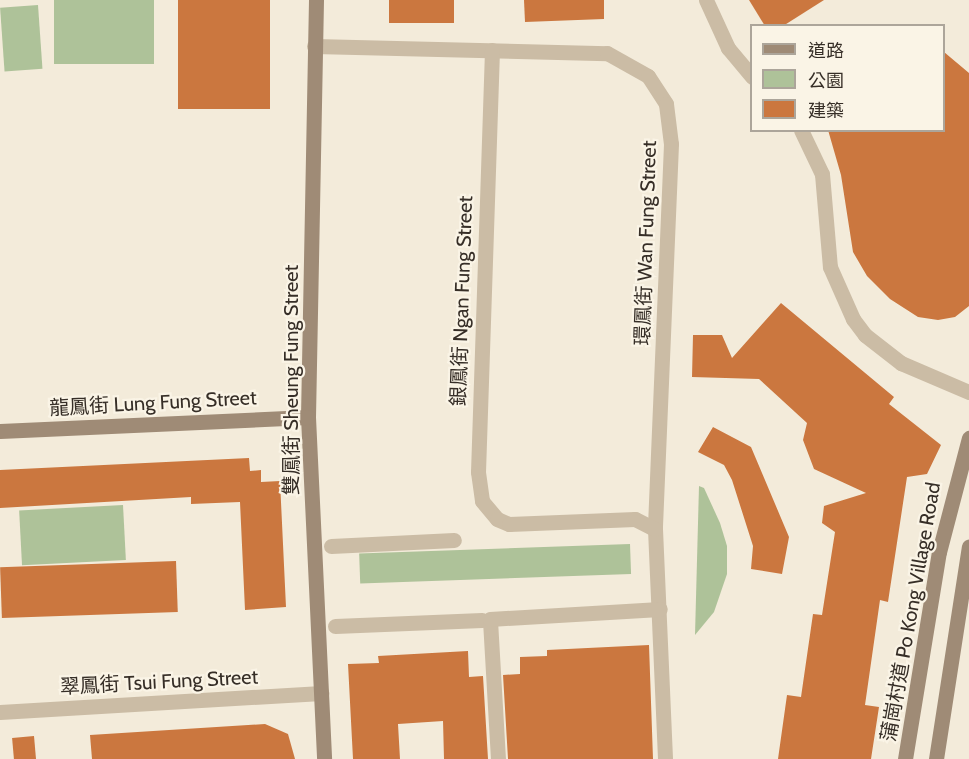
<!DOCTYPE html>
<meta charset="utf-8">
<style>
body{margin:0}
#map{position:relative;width:969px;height:759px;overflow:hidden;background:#f3ebda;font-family:Cabin,"Noto Sans TC",sans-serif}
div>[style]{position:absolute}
.green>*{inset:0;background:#aec299;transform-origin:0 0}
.building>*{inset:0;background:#cb773f;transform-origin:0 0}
.street>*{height:15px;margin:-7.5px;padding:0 7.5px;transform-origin:7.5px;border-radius:7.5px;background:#cbbca5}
.secondary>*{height:15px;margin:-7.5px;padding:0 7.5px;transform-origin:7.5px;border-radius:7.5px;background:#9f8b76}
span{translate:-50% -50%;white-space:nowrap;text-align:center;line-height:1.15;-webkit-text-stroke:4.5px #faf4e6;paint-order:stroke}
.street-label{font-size:20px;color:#362e27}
.legend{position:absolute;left:750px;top:24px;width:195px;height:108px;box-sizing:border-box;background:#faf4e6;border:2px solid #aca59a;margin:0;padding:8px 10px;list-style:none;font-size:18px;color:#362e27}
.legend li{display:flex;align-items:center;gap:12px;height:30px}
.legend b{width:30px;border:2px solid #aca59a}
</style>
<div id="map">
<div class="green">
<i style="left:54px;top:0;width:100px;height:64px"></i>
<i style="left:38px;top:5px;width:64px;height:38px;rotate:86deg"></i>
<i style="clip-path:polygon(699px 486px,704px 488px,720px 523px,727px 546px,727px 574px,714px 612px,695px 635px)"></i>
<i style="left:123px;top:505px;width:55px;height:104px;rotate:87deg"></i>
<i style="left:630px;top:544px;width:30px;height:271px;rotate:88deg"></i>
</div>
<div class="building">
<i style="left:178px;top:0;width:92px;height:109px"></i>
<i style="left:389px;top:0;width:65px;height:23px"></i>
<i style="clip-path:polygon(524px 0,604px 0,604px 19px,525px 22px)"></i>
<i style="clip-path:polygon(749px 0,824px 0,783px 26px,765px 26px)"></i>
<i style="clip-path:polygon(944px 52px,969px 73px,969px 306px,955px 317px,938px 320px,918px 317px,890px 299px,867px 276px,853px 252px,841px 175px,828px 130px,944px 130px)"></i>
<i style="clip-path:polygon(781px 303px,894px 397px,889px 404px,941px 445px,927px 474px,907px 477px,888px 602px,880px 600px,865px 705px,879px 707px,871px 759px,778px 759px,787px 695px,801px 697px,813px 614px,822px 615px,835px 532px,822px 523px,824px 506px,866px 493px,814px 469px,803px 440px,807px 423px,759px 379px,692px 377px,693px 335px,722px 335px,732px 358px)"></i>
<i style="clip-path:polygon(713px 427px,751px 447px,789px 537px,782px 574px,751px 569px,753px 546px,732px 480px,724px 465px,698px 452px)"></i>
<i style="clip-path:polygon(249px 458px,250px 471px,261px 470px,261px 482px,280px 481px,286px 607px,245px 610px,240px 502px,191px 504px,191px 497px,0 508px,0 470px)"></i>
<i style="left:176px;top:561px;width:51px;height:176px;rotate:88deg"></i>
<i style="clip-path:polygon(649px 645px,653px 759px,508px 759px,503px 675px,520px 674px,520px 657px,547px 656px,547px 650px)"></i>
<i style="clip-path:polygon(468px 651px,469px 677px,483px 676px,488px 759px,444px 759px,443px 721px,398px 724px,400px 759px,353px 759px,348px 664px,379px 663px,378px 656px)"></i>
<i style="clip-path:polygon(265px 724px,288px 734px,295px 759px,92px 759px,90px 735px)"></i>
<i style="left:34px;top:736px;width:23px;height:22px;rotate:85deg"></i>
</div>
<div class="street">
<i style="left:706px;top:0;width:53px;rotate:65.4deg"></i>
<i style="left:728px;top:48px;width:38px;rotate:50deg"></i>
<i style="left:314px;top:46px;width:293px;rotate:1.4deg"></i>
<i style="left:607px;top:53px;width:47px;rotate:29.3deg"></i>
<i style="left:648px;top:76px;width:33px;rotate:57deg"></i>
<i style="left:666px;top:104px;width:40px;rotate:82.9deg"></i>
<i style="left:671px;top:144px;width:385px;rotate:92.4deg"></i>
<i style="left:655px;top:529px;width:230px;rotate:87.5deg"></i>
<i style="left:492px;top:50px;width:422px;rotate:91.9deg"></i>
<i style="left:478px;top:472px;width:29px;rotate:82deg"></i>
<i style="left:482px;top:501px;width:23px;rotate:50deg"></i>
<i style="left:497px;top:519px;width:13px;rotate:23deg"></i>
<i style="left:509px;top:524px;width:126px;rotate:-2.3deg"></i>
<i style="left:635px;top:519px;width:22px;rotate:27deg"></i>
<i style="left:801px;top:130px;width:49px;rotate:64.5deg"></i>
<i style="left:822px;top:174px;width:93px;rotate:85.1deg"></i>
<i style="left:830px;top:267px;width:57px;rotate:66.1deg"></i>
<i style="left:853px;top:319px;width:20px;rotate:53deg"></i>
<i style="left:865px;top:335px;width:46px;rotate:37.9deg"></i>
<i style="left:901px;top:363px;width:74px;rotate:23.1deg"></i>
<i style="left:331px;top:546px;width:123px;rotate:-2.8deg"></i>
<i style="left:335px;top:626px;width:147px;rotate:-2.3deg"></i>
<i style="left:0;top:712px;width:322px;rotate:-3.4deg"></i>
<i style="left:498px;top:759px;width:140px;rotate:-93.3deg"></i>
<i style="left:490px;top:619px;width:170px;rotate:-3.4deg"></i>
</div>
<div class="secondary">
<i style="left:316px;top:0;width:417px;rotate:91.1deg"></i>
<i style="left:308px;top:417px;width:342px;rotate:87.3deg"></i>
<i style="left:0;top:431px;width:308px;rotate:-2.6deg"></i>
<i style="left:905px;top:759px;width:210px;rotate:-80.7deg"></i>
<i style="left:939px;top:552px;width:118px;rotate:-75.3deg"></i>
<i style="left:936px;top:759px;width:215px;rotate:-81.2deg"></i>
</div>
<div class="street-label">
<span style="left:646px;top:243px;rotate:-88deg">環鳳街 Wan Fung Street</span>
<span style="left:462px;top:301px;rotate:-88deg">銀鳳街 Ngan Fung Street</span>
<span style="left:291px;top:380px;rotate:-90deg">雙鳳街 Sheung Fung Street</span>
<span style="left:153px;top:403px;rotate:-3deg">龍鳳街 Lung Fung Street</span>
<span style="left:911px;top:612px;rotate:-80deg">蒲崗村道 Po Kong Village Road</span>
<span style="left:159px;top:682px;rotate:-3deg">翠鳳街 Tsui Fung Street</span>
</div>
<ul class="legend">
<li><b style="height:8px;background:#9f8b76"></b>道路</li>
<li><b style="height:16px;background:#aec299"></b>公園</li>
<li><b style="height:16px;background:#cb773f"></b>建築</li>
</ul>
</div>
